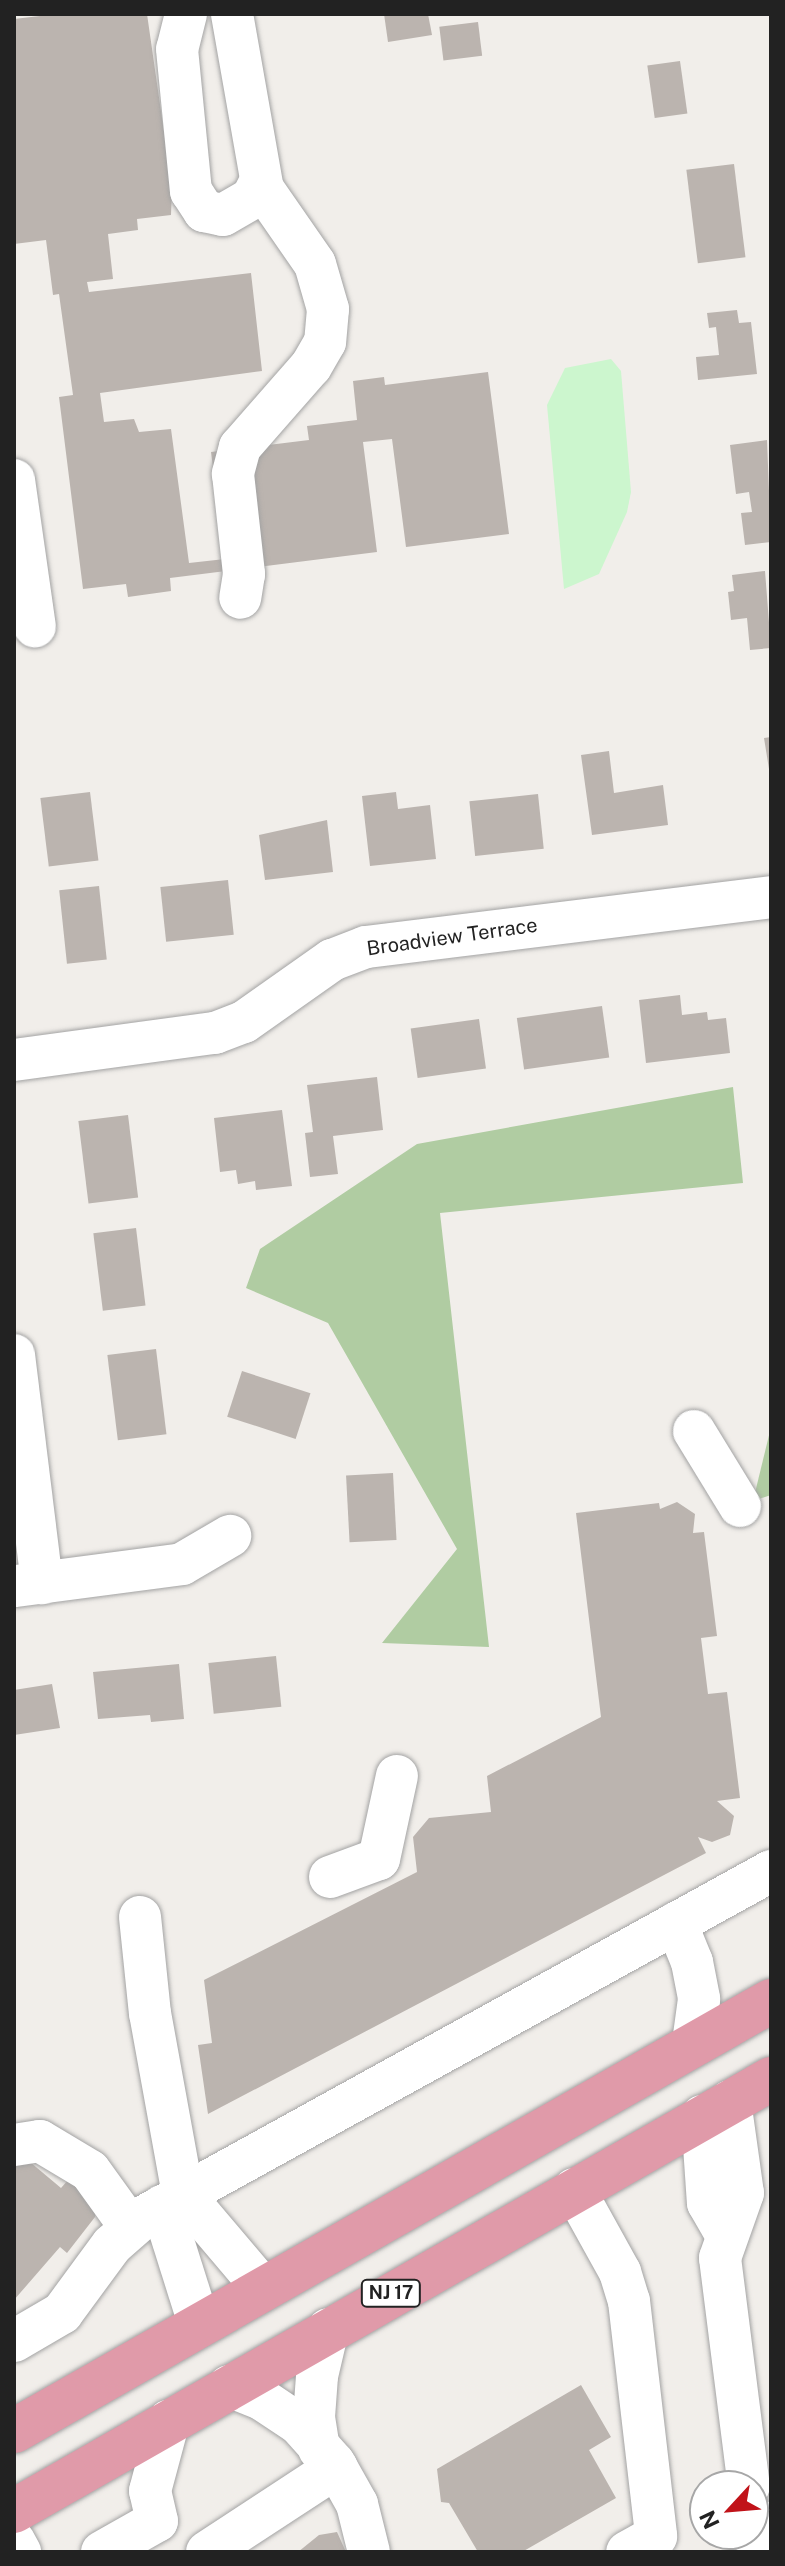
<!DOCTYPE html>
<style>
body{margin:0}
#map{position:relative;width:785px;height:2566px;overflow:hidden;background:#f1eeea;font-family:"Public Sans",sans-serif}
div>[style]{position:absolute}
.forest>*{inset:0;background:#b0cca2}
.park>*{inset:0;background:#ccf6ce}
.building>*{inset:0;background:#bbb4af;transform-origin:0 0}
.roads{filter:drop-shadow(0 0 2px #a3a3a3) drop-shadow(0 0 2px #a3a3a3)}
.minor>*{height:42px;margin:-21px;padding:0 21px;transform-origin:21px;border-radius:21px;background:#fff}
.highway>*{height:44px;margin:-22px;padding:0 22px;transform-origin:22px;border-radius:22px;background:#e09aa9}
span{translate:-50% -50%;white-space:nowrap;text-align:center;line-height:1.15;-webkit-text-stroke:6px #fff;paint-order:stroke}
.shield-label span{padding:2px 6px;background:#fff;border:2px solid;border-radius:6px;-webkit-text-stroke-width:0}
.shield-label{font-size:18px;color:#222;font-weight:700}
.street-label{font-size:20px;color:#222}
.frame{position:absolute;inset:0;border:16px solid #222;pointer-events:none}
.north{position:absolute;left:689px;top:2470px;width:80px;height:80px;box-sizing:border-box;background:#fff;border:2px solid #a7a7a7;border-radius:50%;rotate:244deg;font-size:22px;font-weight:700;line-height:32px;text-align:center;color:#222}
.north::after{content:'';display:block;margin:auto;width:28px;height:36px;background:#c11319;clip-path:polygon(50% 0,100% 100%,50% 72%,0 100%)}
</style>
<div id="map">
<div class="forest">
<i style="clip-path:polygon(733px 1087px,743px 1183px,440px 1213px,489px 1647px,382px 1643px,457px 1549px,328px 1323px,246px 1288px,260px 1249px,417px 1144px)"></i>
<i style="clip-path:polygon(771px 1427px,771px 1495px,753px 1501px)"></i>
</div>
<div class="park">
<i style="clip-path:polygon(611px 359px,621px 371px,631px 492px,627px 512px,599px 574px,564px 589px,547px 405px,565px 368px)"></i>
</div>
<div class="building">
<i style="clip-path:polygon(57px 14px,147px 14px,172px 188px,171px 215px,137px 219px,138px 230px,108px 234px,113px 279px,87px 282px,89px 292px,251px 273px,262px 371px,100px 393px,104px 422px,134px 419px,139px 432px,171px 429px,189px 563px,225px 559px,211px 452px,309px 440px,307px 426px,357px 420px,353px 381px,384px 377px,385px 385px,488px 372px,509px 534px,406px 547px,392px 439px,363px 442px,377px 552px,170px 578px,171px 591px,128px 597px,126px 584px,83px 589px,59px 397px,73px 395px,59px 294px,53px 295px,46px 240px,14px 244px,14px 19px)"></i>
<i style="clip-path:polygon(384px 14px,428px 14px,432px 35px,388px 42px)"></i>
<i style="left:478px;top:22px;width:34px;height:39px;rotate:83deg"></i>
<i style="left:680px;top:61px;width:53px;height:33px;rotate:82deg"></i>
<i style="left:734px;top:164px;width:94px;height:48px;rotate:83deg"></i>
<i style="clip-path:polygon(737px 310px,739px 323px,751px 322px,757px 374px,698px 380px,696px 357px,719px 355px,716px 327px,709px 328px,707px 313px)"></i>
<i style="clip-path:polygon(767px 440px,771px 542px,745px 545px,741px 513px,752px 512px,749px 492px,736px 494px,730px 445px)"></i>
<i style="clip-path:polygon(765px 571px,771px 648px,750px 650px,747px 618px,731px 620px,728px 592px,734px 591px,732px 575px)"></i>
<i style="clip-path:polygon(771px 737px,771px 769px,769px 769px,764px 738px)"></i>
<i style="clip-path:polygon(609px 751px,614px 793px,663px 785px,668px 825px,592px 835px,581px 755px)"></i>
<i style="left:90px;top:792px;width:69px;height:50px;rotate:83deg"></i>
<i style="clip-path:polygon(396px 792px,398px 809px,430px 805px,436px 859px,370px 866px,362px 796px)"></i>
<i style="left:538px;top:794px;width:55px;height:69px;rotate:84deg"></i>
<i style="clip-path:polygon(327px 820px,333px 872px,265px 880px,259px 835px)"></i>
<i style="left:228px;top:880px;width:55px;height:68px;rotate:84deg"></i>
<i style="left:99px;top:886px;width:74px;height:40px;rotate:84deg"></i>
<i style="clip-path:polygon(680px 995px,682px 1015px,707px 1012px,708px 1020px,726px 1018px,730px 1053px,646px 1063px,639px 1000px)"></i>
<i style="left:602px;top:1006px;width:52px;height:86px;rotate:82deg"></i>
<i style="left:479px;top:1019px;width:50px;height:69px;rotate:82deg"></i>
<i style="clip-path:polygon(377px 1077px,383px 1130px,333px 1136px,338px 1174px,310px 1177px,305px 1133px,313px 1132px,307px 1085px)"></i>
<i style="clip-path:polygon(282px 1110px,292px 1186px,256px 1190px,255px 1181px,238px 1184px,236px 1170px,220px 1172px,214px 1118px)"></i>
<i style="left:128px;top:1115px;width:83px;height:50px;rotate:83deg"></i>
<i style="left:136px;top:1228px;width:78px;height:43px;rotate:83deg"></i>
<i style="left:156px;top:1349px;width:86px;height:49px;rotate:83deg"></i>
<i style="left:242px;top:1371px;width:72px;height:48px;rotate:18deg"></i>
<i style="left:393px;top:1473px;width:67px;height:47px;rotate:87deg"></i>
<i style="clip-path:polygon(677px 1502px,695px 1514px,693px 1533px,704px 1532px,717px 1636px,701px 1638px,708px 1694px,727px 1692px,740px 1798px,717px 1801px,734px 1816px,730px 1835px,712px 1842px,698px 1837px,706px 1853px,208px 2114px,198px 2045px,212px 2043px,204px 1980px,417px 1872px,413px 1837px,429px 1818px,491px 1812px,487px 1776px,601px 1717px,576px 1513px,659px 1503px,660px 1509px)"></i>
<i style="left:276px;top:1656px;width:51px;height:68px;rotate:84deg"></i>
<i style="clip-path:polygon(179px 1664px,184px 1719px,151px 1722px,150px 1715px,98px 1719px,93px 1672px)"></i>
<i style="clip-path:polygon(52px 1684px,60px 1728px,14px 1735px,14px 1690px)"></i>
<i style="clip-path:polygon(30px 2162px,61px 2188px,69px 2179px,96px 2206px,95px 2217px,67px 2253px,60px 2247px,14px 2300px,14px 2163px)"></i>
<i style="clip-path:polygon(581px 2385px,611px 2437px,589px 2450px,616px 2498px,522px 2552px,478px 2552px,449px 2503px,441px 2502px,437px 2469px)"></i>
<i style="clip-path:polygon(337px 2532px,346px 2552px,298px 2552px,319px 2535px)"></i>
</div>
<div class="roads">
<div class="minor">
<i style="left:186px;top:14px;width:36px;rotate:104deg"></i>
<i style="left:177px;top:49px;width:143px;rotate:84.4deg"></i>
<i style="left:191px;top:191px;width:24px;rotate:57deg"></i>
<i style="left:204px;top:211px;width:19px;rotate:12deg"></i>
<i style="left:223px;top:215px;width:34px;rotate:-30deg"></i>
<i style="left:252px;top:198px;width:18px;rotate:-63deg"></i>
<i style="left:232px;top:14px;width:178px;rotate:80deg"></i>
<i style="left:263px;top:189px;width:91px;rotate:55.3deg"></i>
<i style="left:315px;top:264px;width:47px;rotate:73.9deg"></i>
<i style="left:328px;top:309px;width:33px;rotate:95deg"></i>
<i style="left:325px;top:342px;width:28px;rotate:120deg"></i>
<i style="left:311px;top:366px;width:108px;rotate:131.2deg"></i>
<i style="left:240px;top:447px;width:28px;rotate:105deg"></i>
<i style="left:233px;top:474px;width:101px;rotate:83.7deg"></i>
<i style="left:244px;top:574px;width:24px;rotate:99deg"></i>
<i style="left:14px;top:480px;width:148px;rotate:81.9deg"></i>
<i style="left:14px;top:1060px;width:203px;rotate:-7.7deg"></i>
<i style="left:215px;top:1033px;width:31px;rotate:-21deg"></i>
<i style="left:244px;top:1022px;width:108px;rotate:-35.2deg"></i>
<i style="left:332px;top:960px;width:36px;rotate:-21deg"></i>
<i style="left:366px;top:947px;width:408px;rotate:-7deg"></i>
<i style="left:14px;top:1355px;width:230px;rotate:83deg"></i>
<i style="left:694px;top:1431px;width:88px;rotate:58.5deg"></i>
<i style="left:16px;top:1586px;width:167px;rotate:-7.5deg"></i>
<i style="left:182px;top:1564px;width:56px;rotate:-30.3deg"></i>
<i style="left:330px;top:1877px;width:52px;rotate:-20.2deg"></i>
<i style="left:379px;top:1859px;width:85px;rotate:-77.8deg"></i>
<i style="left:140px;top:1917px;width:97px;rotate:84.1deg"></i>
<i style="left:150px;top:2013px;width:184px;rotate:79.7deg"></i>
<i style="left:183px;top:2194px;width:121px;rotate:49.7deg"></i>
<i style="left:676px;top:1923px;width:42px;rotate:67.7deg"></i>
<i style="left:692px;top:1962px;width:38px;rotate:79deg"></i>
<i style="left:699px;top:1999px;width:44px;rotate:97.8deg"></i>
<i style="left:730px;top:2101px;width:93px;rotate:82deg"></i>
<i style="left:743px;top:2193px;width:69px;rotate:109.5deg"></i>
<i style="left:720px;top:2258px;width:230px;rotate:82.8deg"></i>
<i style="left:702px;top:2116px;width:87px;rotate:86.1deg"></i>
<i style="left:708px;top:2203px;width:36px;rotate:60deg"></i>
<i style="left:14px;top:2145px;width:26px;rotate:-9deg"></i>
<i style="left:40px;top:2141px;width:58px;rotate:31deg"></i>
<i style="left:90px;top:2171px;width:70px;rotate:54.3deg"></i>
<i style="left:574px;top:2189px;width:95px;rotate:61deg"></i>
<i style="left:620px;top:2272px;width:30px;rotate:73deg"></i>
<i style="left:629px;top:2301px;width:237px;rotate:83.4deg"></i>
<i style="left:656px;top:2536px;width:33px;rotate:151deg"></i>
<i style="left:162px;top:2206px;width:123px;rotate:72.5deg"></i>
<i style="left:14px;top:2341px;width:56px;rotate:-30.3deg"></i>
<i style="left:62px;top:2313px;width:84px;rotate:-53.7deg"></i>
<i style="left:112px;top:2245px;width:44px;rotate:-41.3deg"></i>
<i style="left:145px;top:2216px;width:715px;rotate:-28.86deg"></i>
<i style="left:229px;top:2386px;width:37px;rotate:22deg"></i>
<i style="left:263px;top:2400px;width:43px;rotate:33.7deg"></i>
<i style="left:299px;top:2424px;width:52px;rotate:48.1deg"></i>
<i style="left:334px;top:2463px;width:47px;rotate:60.7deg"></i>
<i style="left:357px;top:2504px;width:49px;rotate:76deg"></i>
<i style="left:319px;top:2449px;width:32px;rotate:-99deg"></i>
<i style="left:314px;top:2417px;width:41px;rotate:-85.8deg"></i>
<i style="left:317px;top:2376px;width:48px;rotate:-76.8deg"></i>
<i style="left:753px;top:2516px;width:36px;rotate:82deg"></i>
<i style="left:14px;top:2541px;width:13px;rotate:61deg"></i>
<i style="left:102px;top:2552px;width:63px;rotate:-29.4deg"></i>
<i style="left:157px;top:2521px;width:31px;rotate:-103deg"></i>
<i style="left:150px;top:2491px;width:73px;rotate:-75deg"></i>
<i style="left:207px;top:2552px;width:155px;rotate:-33.2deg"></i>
</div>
<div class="highway">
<i style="left:14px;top:2431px;width:871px;rotate:-29.6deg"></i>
<i style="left:14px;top:2511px;width:872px;rotate:-29.71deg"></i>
</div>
</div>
<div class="shield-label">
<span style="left:391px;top:2293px">NJ 17</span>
</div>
<div class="street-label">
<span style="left:452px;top:937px;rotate:-8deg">Broadview Terrace</span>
</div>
<div class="frame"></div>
<div class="north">N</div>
</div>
